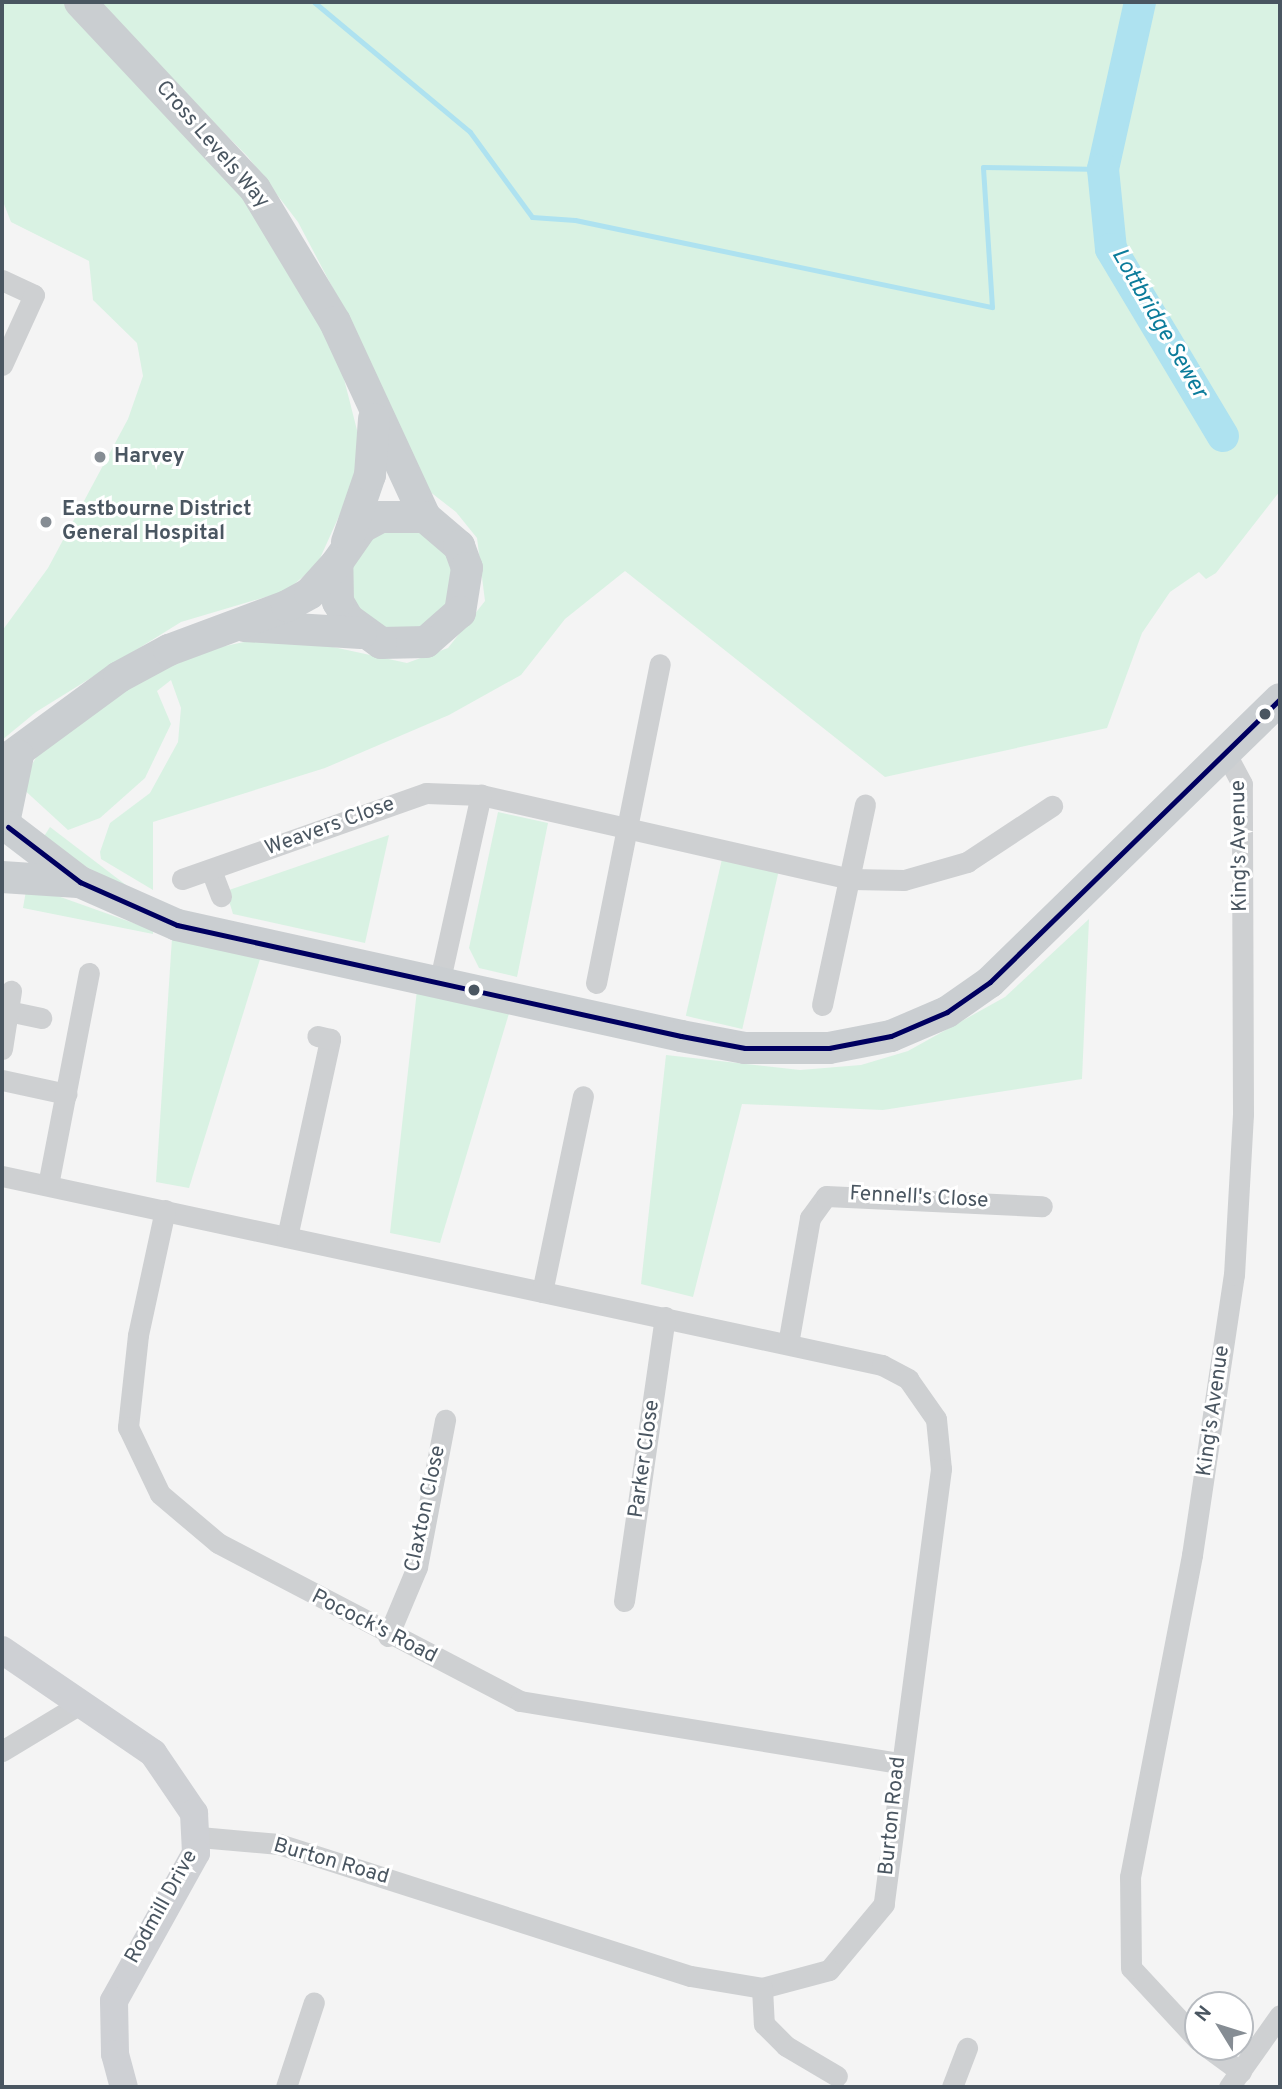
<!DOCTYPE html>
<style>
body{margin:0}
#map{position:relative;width:1282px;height:2089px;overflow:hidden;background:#f4f4f4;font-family:Overpass,sans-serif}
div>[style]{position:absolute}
.green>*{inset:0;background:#d9f2e3;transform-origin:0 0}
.stream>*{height:5px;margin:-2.5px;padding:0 2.5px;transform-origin:2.5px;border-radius:2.5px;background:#aee2f0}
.river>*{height:32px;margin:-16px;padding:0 16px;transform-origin:16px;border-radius:16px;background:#aee2f0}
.street>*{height:21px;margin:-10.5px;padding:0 10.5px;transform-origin:10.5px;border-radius:10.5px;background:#ced0d2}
.secondary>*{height:28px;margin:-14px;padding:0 14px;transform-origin:14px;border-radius:14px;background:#ced0d4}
.primary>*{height:32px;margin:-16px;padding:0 16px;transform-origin:16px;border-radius:16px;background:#caced1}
.bus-1>*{height:5px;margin:-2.5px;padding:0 2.5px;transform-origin:2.5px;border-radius:2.5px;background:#000060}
.dots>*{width:19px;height:19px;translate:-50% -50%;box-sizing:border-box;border:4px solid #fff;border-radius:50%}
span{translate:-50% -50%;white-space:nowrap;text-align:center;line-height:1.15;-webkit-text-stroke:6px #fff;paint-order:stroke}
.street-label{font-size:21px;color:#4a5661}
.poi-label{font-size:21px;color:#4a5661;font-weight:700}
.left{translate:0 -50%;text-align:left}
.water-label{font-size:23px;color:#0c7c9b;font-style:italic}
.frame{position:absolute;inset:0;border:4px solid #4a5661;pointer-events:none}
.north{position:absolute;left:1184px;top:1991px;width:70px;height:70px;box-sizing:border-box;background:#fff;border:2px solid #b7bbc0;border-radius:50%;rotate:308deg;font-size:19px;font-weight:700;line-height:28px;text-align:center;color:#4a5661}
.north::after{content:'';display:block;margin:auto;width:24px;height:32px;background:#868d94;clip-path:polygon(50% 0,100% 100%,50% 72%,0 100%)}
</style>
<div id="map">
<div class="green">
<i style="clip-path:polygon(2px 2px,64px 2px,228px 176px,279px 246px,341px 367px,360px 442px,353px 485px,317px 565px,286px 591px,181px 622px,36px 712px,2px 740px,2px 631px,48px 568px,128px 419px,143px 376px,137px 343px,93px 300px,89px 261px,11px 222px,2px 199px)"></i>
<i style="clip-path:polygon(95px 2px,1280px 2px,1280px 491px,1216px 573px,1206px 579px,1199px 572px,1170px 592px,1142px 633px,1107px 728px,885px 777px,625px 571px,565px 619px,521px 675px,449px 715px,325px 768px,153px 822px,153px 890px,101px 859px,100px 852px,110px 823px,150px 793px,178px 742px,181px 708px,171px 680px,157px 691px,171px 724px,145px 778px,100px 818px,68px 830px,20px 786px,43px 745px,108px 694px,211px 649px,258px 639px,310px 642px,407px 663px,448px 648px,485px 601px,477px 538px,456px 512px,420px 484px,357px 334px,298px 222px,248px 157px)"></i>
<i style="clip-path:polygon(394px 521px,442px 540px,455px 581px,443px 611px,416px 629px,384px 629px,352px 602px,347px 561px)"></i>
<i style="clip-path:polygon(498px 812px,548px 823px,517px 977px,479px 968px,469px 948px)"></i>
<i style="clip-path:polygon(50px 827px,126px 885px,125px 889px,41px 841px)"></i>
<i style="clip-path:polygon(389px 835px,365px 943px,233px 914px,226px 891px)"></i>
<i style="left:722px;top:859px;width:58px;height:161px;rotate:13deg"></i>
<i style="clip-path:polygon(27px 885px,153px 930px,153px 934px,23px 908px)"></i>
<i style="clip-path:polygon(1089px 919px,1082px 1079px,883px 1110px,742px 1104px,693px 1297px,641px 1284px,666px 1055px,800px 1070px,861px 1065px,908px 1051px,1005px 997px)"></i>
<i style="clip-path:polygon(172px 938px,261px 956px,189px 1188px,156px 1182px)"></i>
<i style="clip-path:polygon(417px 990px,510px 1010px,440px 1243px,390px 1233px)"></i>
</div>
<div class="stream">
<i style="left:314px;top:2px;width:203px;rotate:39.8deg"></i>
<i style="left:470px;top:132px;width:105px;rotate:53.9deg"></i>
<i style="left:532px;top:217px;width:43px;rotate:4deg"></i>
<i style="left:575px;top:220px;width:426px;rotate:11.8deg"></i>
<i style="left:992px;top:307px;width:140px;rotate:-93.7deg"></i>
<i style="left:983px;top:167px;width:120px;rotate:1deg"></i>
</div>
<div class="river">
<i style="left:1140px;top:2px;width:171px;rotate:102.5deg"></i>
<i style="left:1103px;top:169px;width:80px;rotate:84.3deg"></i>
<i style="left:1111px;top:249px;width:218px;rotate:59.1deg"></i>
</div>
<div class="street">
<i style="left:2px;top:280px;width:35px;rotate:25deg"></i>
<i style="left:34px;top:295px;width:77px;rotate:114.6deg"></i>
<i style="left:211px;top:870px;width:28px;rotate:69deg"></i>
<i style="left:182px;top:879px;width:259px;rotate:-19.4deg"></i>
<i style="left:426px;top:793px;width:55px;rotate:2.1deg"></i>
<i style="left:481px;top:795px;width:379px;rotate:12.8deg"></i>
<i style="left:851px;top:879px;width:53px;rotate:1.1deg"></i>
<i style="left:904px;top:880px;width:66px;rotate:-15.9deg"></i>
<i style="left:967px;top:862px;width:102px;rotate:-33.4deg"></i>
<i style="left:596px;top:983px;width:325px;rotate:-78.7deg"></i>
<i style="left:439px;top:984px;width:194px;rotate:-77.5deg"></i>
<i style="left:822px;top:1005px;width:205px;rotate:-77.9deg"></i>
<i style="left:8px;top:1011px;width:34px;rotate:12deg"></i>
<i style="left:2px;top:1049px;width:59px;rotate:-81.2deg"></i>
<i style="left:2px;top:1080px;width:66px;rotate:12.3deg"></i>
<i style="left:2px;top:1176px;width:900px;rotate:12.12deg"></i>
<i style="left:882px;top:1365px;width:30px;rotate:28deg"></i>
<i style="left:908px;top:1379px;width:49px;rotate:55deg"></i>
<i style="left:936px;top:1419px;width:50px;rotate:84.3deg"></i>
<i style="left:941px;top:1469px;width:439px;rotate:97.5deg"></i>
<i style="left:884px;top:1904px;width:86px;rotate:129.8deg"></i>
<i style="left:829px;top:1970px;width:69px;rotate:165deg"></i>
<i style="left:762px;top:1988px;width:73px;rotate:-170.5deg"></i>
<i style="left:690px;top:1976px;width:432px;rotate:-162.2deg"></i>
<i style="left:279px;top:1844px;width:80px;rotate:-175deg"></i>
<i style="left:48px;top:1185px;width:216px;rotate:-79.1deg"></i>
<i style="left:165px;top:1210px;width:128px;rotate:102.2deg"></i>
<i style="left:138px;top:1335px;width:93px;rotate:96.2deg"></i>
<i style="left:128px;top:1427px;width:74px;rotate:64.5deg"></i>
<i style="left:160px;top:1494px;width:76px;rotate:40.2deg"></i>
<i style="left:218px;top:1543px;width:341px;rotate:27.6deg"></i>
<i style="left:520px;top:1701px;width:383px;rotate:9.3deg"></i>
<i style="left:287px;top:1237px;width:203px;rotate:-77.7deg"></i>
<i style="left:330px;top:1039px;width:13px;rotate:-167deg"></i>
<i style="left:542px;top:1292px;width:200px;rotate:-78.2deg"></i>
<i style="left:788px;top:1344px;width:128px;rotate:-80.1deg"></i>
<i style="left:810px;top:1218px;width:27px;rotate:-54deg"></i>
<i style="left:826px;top:1196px;width:216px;rotate:2.7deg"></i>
<i style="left:624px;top:1601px;width:287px;rotate:-81.8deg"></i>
<i style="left:388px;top:1636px;width:75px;rotate:-67.2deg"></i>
<i style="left:417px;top:1567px;width:150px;rotate:-79.2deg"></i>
<i style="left:2px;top:1751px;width:91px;rotate:-31.1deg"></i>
<i style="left:762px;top:1988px;width:36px;rotate:87deg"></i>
<i style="left:764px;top:2024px;width:31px;rotate:45deg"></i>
<i style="left:786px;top:2046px;width:59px;rotate:30.5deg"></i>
<i style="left:1198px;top:2040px;width:98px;rotate:-132.9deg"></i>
<i style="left:1131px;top:1968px;width:91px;rotate:-90.6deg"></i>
<i style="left:1130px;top:1877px;width:328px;rotate:-79.1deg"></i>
<i style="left:1192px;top:1555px;width:283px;rotate:-81.5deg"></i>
<i style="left:1234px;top:1275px;width:161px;rotate:-86.8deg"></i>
<i style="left:1243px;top:1114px;width:330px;rotate:-90.2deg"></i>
<i style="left:1242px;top:784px;width:34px;rotate:-118deg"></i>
<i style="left:1207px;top:2047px;width:42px;rotate:36.3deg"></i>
<i style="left:286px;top:2087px;width:89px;rotate:-71.8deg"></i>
<i style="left:952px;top:2087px;width:42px;rotate:-69deg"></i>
<i style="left:1229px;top:2087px;width:88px;rotate:-54.7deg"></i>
</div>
<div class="secondary">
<i style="left:2px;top:1650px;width:183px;rotate:34.3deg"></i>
<i style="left:153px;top:1753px;width:73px;rotate:55.7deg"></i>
<i style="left:194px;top:1813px;width:40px;rotate:87.1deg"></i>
<i style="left:196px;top:1853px;width:169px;rotate:119deg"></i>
<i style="left:114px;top:2001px;width:53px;rotate:88.9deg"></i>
<i style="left:115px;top:2054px;width:34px;rotate:75deg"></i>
</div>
<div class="primary">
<i style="left:80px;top:2px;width:256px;rotate:46.9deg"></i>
<i style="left:255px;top:189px;width:155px;rotate:59deg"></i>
<i style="left:335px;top:322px;width:215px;rotate:65.2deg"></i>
<i style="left:425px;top:517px;width:45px;rotate:40.5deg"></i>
<i style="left:459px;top:546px;width:23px;rotate:70deg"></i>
<i style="left:467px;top:568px;width:45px;rotate:99deg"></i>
<i style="left:460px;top:612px;width:45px;rotate:138.6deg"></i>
<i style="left:426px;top:642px;width:45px;rotate:178.7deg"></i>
<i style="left:381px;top:643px;width:41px;rotate:-144deg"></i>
<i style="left:348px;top:619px;width:20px;rotate:-120deg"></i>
<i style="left:338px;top:602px;width:39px;rotate:-91deg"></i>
<i style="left:337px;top:563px;width:44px;rotate:-55.2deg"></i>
<i style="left:362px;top:527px;width:21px;rotate:-28deg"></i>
<i style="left:381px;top:517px;width:44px"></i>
<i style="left:347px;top:542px;width:71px;rotate:-71.1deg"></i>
<i style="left:370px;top:475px;width:56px;rotate:-85.9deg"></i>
<i style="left:244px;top:626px;width:117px;rotate:3.4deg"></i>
<i style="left:2px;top:763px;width:145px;rotate:-36.3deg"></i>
<i style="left:119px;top:677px;width:57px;rotate:-28.4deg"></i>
<i style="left:169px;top:650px;width:126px;rotate:-20.4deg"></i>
<i style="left:287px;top:606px;width:26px;rotate:-29deg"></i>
<i style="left:310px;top:593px;width:40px;rotate:-48deg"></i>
<i style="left:5px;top:818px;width:64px;rotate:-78.3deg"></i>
<i style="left:8px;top:827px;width:91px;rotate:37.4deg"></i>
<i style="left:80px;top:882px;width:106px;rotate:23.9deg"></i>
<i style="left:177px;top:925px;width:516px;rotate:12.42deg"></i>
<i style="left:681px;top:1036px;width:65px;rotate:10.6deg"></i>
<i style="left:745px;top:1048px;width:84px"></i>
<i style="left:829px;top:1048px;width:63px;rotate:-11deg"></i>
<i style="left:891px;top:1036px;width:61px;rotate:-23.2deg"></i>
<i style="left:947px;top:1012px;width:52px;rotate:-34.9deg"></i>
<i style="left:990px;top:982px;width:405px;rotate:-44.3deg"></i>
<i style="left:2px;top:877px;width:76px;rotate:3.8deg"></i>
</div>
<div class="bus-1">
<i style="left:8px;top:827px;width:91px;rotate:37.4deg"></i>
<i style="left:80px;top:882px;width:106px;rotate:23.9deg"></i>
<i style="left:177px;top:925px;width:516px;rotate:12.42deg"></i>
<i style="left:681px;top:1036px;width:65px;rotate:10.6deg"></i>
<i style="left:745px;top:1048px;width:84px"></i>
<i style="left:829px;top:1048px;width:63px;rotate:-11deg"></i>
<i style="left:891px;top:1036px;width:61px;rotate:-23.2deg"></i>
<i style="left:947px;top:1012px;width:52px;rotate:-34.9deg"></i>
<i style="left:990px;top:982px;width:405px;rotate:-44.3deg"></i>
</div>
<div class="dots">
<i style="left:100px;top:457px;background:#868d94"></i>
<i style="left:46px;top:522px;background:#868d94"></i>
<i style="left:1265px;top:714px;background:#4a5661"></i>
<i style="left:474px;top:990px;background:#4a5661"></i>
</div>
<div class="street-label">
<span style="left:212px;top:145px;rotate:49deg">Cross Levels Way</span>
<span style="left:330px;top:827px;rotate:-20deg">Weavers Close</span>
<span style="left:1240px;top:846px;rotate:-91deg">King's Avenue</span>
<span style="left:919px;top:1198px;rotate:3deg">Fennell's Close</span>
<span style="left:1214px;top:1411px;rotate:-82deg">King's Avenue</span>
<span style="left:645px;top:1459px;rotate:-82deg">Parker Close</span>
<span style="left:426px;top:1509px;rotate:-78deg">Claxton Close</span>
<span style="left:374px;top:1627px;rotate:27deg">Pocock's Road</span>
<span style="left:893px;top:1816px;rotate:-84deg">Burton Road</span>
<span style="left:331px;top:1862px;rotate:16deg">Burton Road</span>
<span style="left:162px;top:1907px;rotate:-61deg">Rodmill Drive</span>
</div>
<div class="poi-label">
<span class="left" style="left:114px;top:457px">Harvey</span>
<span class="left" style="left:62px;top:522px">Eastbourne District<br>General Hospital</span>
</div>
<div class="water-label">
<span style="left:1158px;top:324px;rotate:60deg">Lottbridge Sewer</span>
</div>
<div class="frame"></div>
<div class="north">N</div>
</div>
